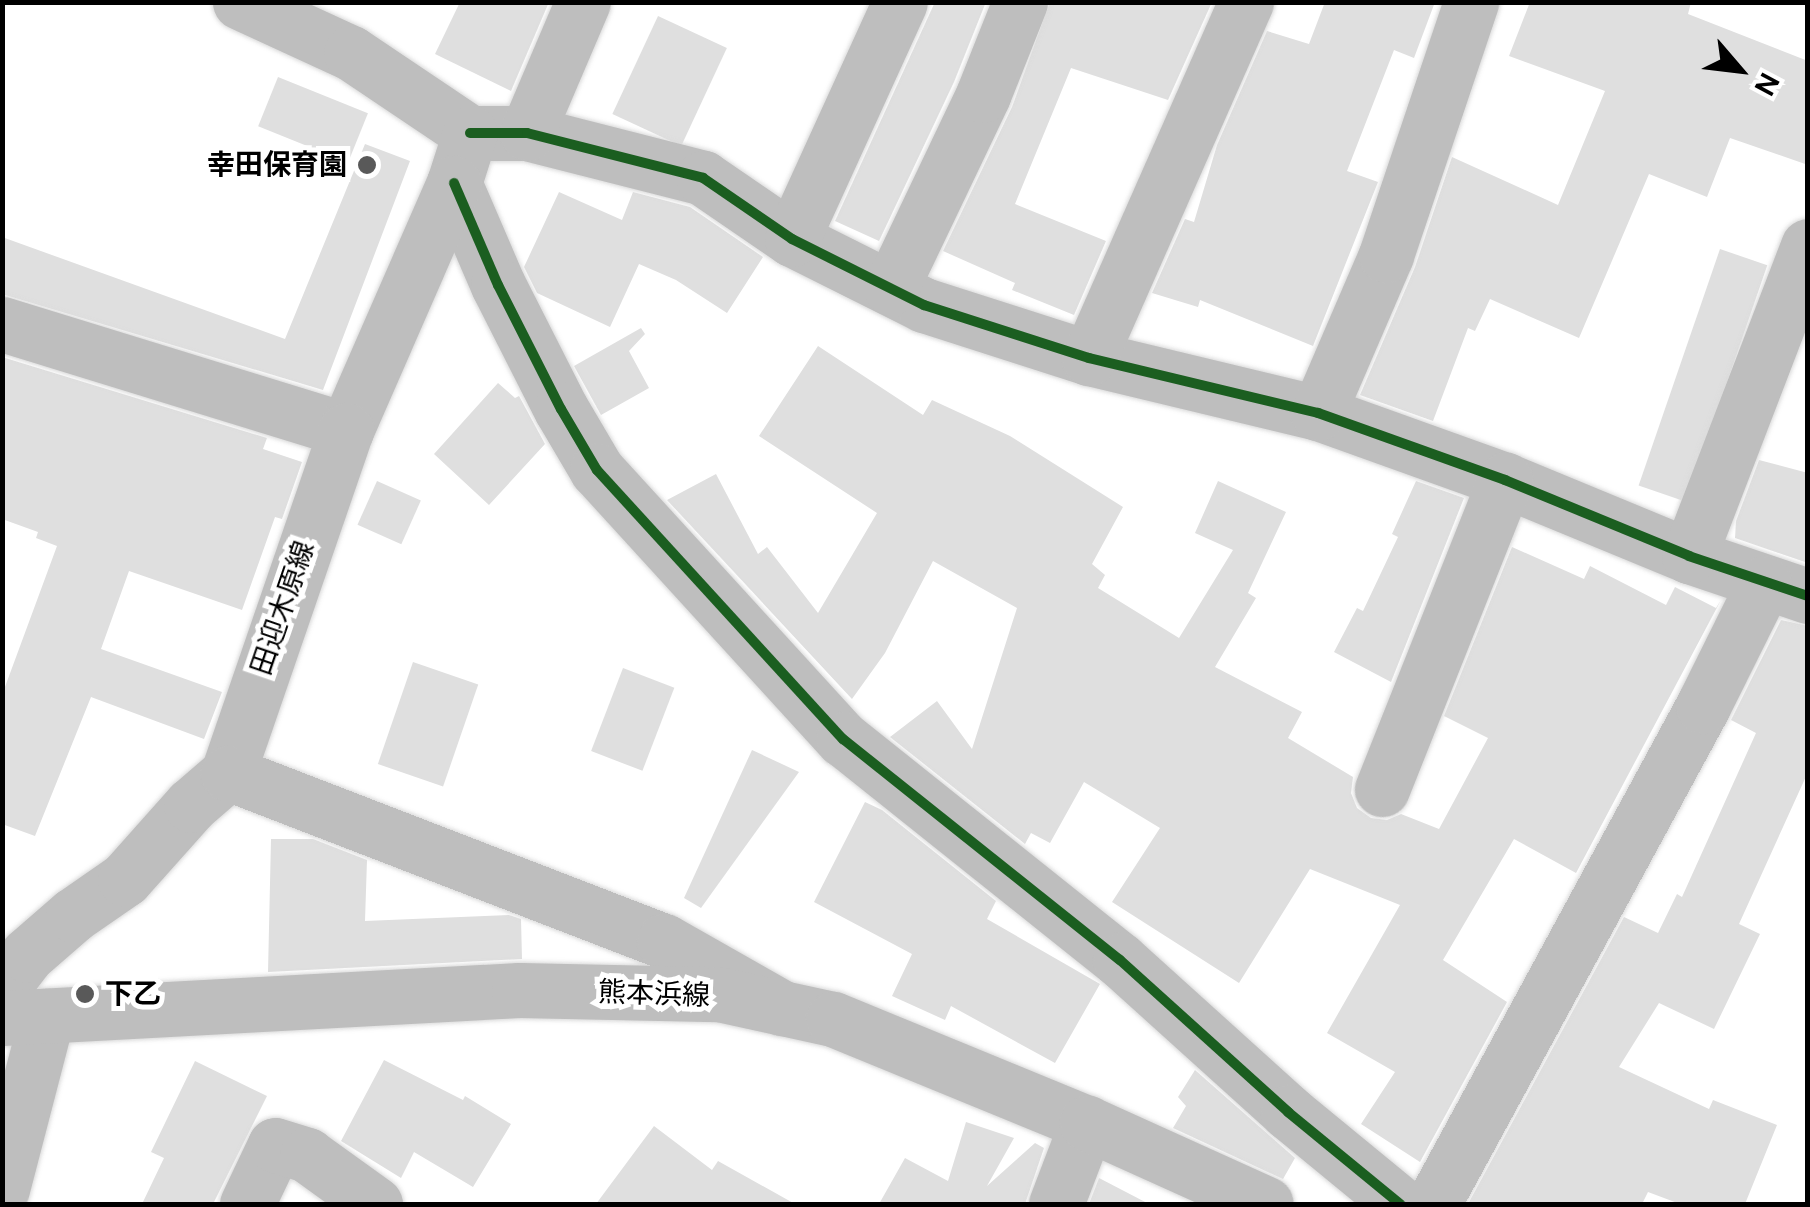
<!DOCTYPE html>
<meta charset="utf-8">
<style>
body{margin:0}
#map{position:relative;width:1810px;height:1207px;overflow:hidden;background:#fff;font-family:"DM Sans","Noto Sans JP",sans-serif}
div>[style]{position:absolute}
.building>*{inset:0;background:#dfdfdf;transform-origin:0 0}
.roads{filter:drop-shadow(0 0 2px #dbdbdb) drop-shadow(0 0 2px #dbdbdb)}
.minor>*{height:55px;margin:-27.5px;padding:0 27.5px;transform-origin:27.5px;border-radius:27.5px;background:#bebebe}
.major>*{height:55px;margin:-27.5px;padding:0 27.5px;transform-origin:27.5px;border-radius:27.5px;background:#bebebe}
.cycleway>*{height:10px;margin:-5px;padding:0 5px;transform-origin:5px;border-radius:5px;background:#1b5e20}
.dots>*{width:28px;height:28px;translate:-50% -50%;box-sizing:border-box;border:5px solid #fff;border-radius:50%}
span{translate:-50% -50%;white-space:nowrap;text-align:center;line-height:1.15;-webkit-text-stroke:10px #fff;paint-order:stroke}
.poi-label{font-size:28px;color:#000;font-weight:700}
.right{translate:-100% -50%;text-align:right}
.left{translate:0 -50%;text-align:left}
.street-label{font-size:28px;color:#000}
.frame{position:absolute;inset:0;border:5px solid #000;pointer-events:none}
.north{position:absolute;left:1690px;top:20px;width:100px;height:100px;-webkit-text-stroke:8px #fff;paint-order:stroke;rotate:118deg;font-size:28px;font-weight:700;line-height:40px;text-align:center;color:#000}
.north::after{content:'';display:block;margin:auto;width:35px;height:45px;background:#000;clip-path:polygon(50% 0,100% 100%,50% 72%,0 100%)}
</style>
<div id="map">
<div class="building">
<i style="clip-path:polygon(460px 2px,549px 2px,511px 91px,435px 54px)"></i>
<i style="clip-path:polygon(935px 2px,986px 2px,954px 82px,879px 241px,835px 221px)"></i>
<i style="clip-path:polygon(1050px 2px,1212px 2px,1168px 100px,1071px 68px,1015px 204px,1106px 241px,1074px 315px,1012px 290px,1015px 283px,943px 251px,1012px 107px)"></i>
<i style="clip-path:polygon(1325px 2px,1435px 2px,1414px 58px,1394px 50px,1347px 171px,1378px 182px,1313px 346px,1200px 300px,1198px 307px,1152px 293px,1185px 219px,1194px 222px,1217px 145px,1267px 31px,1309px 44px)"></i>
<i style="clip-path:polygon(1530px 2px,1691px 2px,1688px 14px,1808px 61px,1808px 165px,1730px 138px,1707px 197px,1649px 174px,1579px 338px,1490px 299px,1475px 331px,1468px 328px,1433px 421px,1360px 395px,1415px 267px,1452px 157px,1558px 205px,1605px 91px,1509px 56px)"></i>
<i style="left:658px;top:16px;width:76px;height:108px;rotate:25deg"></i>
<i style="left:278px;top:77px;width:97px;height:53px;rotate:22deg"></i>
<i style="clip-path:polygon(365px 144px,410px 161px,323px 390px,2px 294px,2px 237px,285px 339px)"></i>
<i style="clip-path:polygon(559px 192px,622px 220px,633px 192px,690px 207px,763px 257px,727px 313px,676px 280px,639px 264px,610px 327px,537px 293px,524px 267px)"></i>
<i style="left:1720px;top:249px;width:50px;height:250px;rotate:19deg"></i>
<i style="clip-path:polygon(641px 328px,645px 334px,629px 351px,649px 388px,601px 415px,574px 366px)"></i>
<i style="clip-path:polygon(818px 346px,923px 415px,932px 400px,1010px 436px,1123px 507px,1092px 564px,1105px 575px,1098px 588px,1179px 638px,1233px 550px,1195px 533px,1218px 481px,1286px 512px,1248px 593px,1256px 598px,1215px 667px,1302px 712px,1288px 738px,1353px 777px,1351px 793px,1357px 808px,1371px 818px,1387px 820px,1401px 814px,1439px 829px,1488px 738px,1444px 716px,1512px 547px,1584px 579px,1590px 566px,1666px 605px,1675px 587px,1716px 608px,1721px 600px,1576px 873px,1514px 839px,1443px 960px,1507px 1002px,1420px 1162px,1361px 1124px,1395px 1072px,1327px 1033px,1400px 905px,1310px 869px,1239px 983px,1112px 902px,1160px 828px,1084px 782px,1050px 843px,1031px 833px,1025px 844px,890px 737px,937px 701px,972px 749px,1017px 608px,933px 561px,885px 653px,852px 699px,667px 500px,716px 474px,758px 554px,767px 547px,818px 613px,877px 513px,759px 436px)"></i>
<i style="clip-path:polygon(2px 357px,267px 438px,263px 449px,302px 462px,282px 519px,275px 517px,242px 610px,129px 571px,101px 649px,222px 692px,204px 739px,91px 697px,35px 836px,2px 824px,2px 695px,57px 546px,36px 538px,38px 532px,2px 519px)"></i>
<i style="clip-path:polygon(498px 383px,515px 398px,519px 396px,545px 444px,489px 505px,434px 454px)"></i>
<i style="clip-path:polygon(1759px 460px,1808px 473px,1808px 563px,1735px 538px,1736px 521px)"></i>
<i style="left:377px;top:481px;width:48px;height:48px;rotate:24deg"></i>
<i style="clip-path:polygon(1416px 481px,1464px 498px,1391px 682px,1334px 652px,1357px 608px,1363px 611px,1398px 537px,1392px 534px)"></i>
<i style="clip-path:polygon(1781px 620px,1808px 626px,1808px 772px,1739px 924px,1760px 934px,1714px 1029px,1659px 1003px,1619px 1067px,1709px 1109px,1713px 1100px,1777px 1125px,1745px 1204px,1680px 1204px,1648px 1192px,1642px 1204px,1468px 1204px,1624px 917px,1658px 933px,1677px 894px,1682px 897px,1756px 733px,1731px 720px)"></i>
<i style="left:413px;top:662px;width:69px;height:108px;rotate:19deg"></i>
<i style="left:623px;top:668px;width:55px;height:89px;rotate:21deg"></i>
<i style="clip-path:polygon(752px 750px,799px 772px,701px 908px,684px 898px)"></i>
<i style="clip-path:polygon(865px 802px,882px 810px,996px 901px,987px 919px,1100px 984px,1055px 1063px,951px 1006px,945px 1020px,892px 996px,912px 954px,814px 902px)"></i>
<i style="clip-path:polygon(271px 839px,313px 839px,367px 860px,365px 921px,509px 915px,521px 919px,522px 959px,268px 972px)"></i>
<i style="clip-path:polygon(384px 1060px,463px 1100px,465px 1096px,511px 1124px,473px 1187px,414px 1152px,401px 1178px,341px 1141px)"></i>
<i style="clip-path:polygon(195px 1061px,267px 1096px,213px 1204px,142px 1204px,164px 1158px,151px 1152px)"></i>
<i style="clip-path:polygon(1195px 1070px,1295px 1158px,1283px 1179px,1173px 1128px,1186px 1106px,1178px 1097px)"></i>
<i style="clip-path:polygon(966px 1122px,1014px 1138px,987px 1186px,1035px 1143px,1044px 1148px,1025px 1204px,879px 1204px,905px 1158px,948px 1181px)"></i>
<i style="clip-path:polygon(654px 1126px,712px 1170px,718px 1161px,795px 1204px,596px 1204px)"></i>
<i style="clip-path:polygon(1099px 1178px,1149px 1204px,1089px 1204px)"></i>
</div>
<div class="roads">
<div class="minor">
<i style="left:470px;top:133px;width:57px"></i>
<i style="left:527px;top:133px;width:182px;rotate:14.3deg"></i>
<i style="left:703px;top:178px;width:108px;rotate:34.4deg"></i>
<i style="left:792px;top:239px;width:148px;rotate:26.6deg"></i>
<i style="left:924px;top:305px;width:173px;rotate:17.8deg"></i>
<i style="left:1089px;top:358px;width:236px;rotate:13.5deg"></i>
<i style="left:1318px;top:413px;width:199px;rotate:19.7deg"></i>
<i style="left:1505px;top:480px;width:199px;rotate:22.4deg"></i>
<i style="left:1689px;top:556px;width:126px;rotate:18.6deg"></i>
<i style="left:527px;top:133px;width:142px;rotate:-66.9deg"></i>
<i style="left:454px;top:183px;width:111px;rotate:66.7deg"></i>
<i style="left:498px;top:285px;width:139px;rotate:63.1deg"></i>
<i style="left:561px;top:409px;width:71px;rotate:59.5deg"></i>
<i style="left:597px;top:470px;width:365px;rotate:47.6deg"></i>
<i style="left:843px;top:739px;width:354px;rotate:38.6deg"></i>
<i style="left:1120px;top:960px;width:227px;rotate:42.1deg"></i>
<i style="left:1288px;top:1112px;width:145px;rotate:39.4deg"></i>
<i style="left:792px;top:239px;width:260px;rotate:-65.5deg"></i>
<i style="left:891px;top:288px;width:214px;rotate:-64.5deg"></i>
<i style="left:983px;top:95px;width:100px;rotate:-68.3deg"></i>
<i style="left:2px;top:324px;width:360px;rotate:17.1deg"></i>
<i style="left:1089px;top:358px;width:389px;rotate:-66.2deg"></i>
<i style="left:1318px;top:413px;width:172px;rotate:-66.7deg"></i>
<i style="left:1386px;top:255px;width:267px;rotate:-71.4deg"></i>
<i style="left:1689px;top:556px;width:332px;rotate:-69deg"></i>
<i style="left:1382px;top:789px;width:333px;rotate:-68.3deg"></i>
<i style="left:2px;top:988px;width:41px;rotate:-52.9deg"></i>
<i style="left:27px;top:955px;width:61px;rotate:-41deg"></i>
<i style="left:73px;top:915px;width:63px;rotate:-34.7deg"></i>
<i style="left:125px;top:879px;width:99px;rotate:-48.3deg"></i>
<i style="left:191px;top:805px;width:49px;rotate:-40.9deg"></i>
<i style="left:2px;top:1189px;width:179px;rotate:-75.4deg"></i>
<i style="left:247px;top:1204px;width:65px;rotate:-64.6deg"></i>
<i style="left:275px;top:1145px;width:34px;rotate:17deg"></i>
<i style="left:307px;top:1155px;width:84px;rotate:35.8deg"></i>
<i style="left:1056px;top:1204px;width:87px;rotate:-69.1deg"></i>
<i style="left:1433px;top:1204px;width:566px;rotate:-61.53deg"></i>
<i style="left:1703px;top:706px;width:137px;rotate:-63.6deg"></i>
</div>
<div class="major">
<i style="left:240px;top:2px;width:122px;rotate:24.7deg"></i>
<i style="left:351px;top:53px;width:143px;rotate:33.9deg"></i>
<i style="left:470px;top:133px;width:52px;rotate:107.7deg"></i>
<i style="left:454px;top:183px;width:270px;rotate:113.6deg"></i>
<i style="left:346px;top:430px;width:363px;rotate:109deg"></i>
<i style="left:228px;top:773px;width:467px;rotate:21.1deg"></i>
<i style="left:664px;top:941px;width:136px;rotate:29.6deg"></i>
<i style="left:2px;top:1018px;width:518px;rotate:-3.1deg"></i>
<i style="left:519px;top:990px;width:199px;rotate:1.2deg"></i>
<i style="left:718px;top:994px;width:118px;rotate:12.3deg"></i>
<i style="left:833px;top:1019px;width:274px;rotate:22.3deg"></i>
<i style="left:1087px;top:1123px;width:196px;rotate:24.3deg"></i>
</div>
</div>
<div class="cycleway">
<i style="left:470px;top:133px;width:57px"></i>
<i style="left:527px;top:133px;width:182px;rotate:14.3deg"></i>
<i style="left:703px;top:178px;width:108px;rotate:34.4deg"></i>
<i style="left:792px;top:239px;width:148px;rotate:26.6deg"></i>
<i style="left:924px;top:305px;width:173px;rotate:17.8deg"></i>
<i style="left:1089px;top:358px;width:236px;rotate:13.5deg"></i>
<i style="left:1318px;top:413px;width:199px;rotate:19.7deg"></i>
<i style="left:1505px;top:480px;width:199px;rotate:22.4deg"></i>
<i style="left:1689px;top:556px;width:126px;rotate:18.6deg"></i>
<i style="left:454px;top:183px;width:111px;rotate:66.7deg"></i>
<i style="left:498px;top:285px;width:139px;rotate:63.1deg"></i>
<i style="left:561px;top:409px;width:71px;rotate:59.5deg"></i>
<i style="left:597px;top:470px;width:365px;rotate:47.6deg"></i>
<i style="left:843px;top:739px;width:354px;rotate:38.6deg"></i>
<i style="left:1120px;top:960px;width:227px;rotate:42.1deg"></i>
<i style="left:1288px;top:1112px;width:145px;rotate:39.4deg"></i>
</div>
<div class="dots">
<i style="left:367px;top:165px;background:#595959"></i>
<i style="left:85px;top:994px;background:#595959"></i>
</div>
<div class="poi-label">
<span class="right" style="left:347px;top:165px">幸田保育園</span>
<span class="left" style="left:105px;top:994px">下乙</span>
</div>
<div class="street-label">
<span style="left:283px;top:608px;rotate:-71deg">田迎木原線</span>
<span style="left:654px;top:994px;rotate:2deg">熊本浜線</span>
</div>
<div class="frame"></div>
<div class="north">N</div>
</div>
